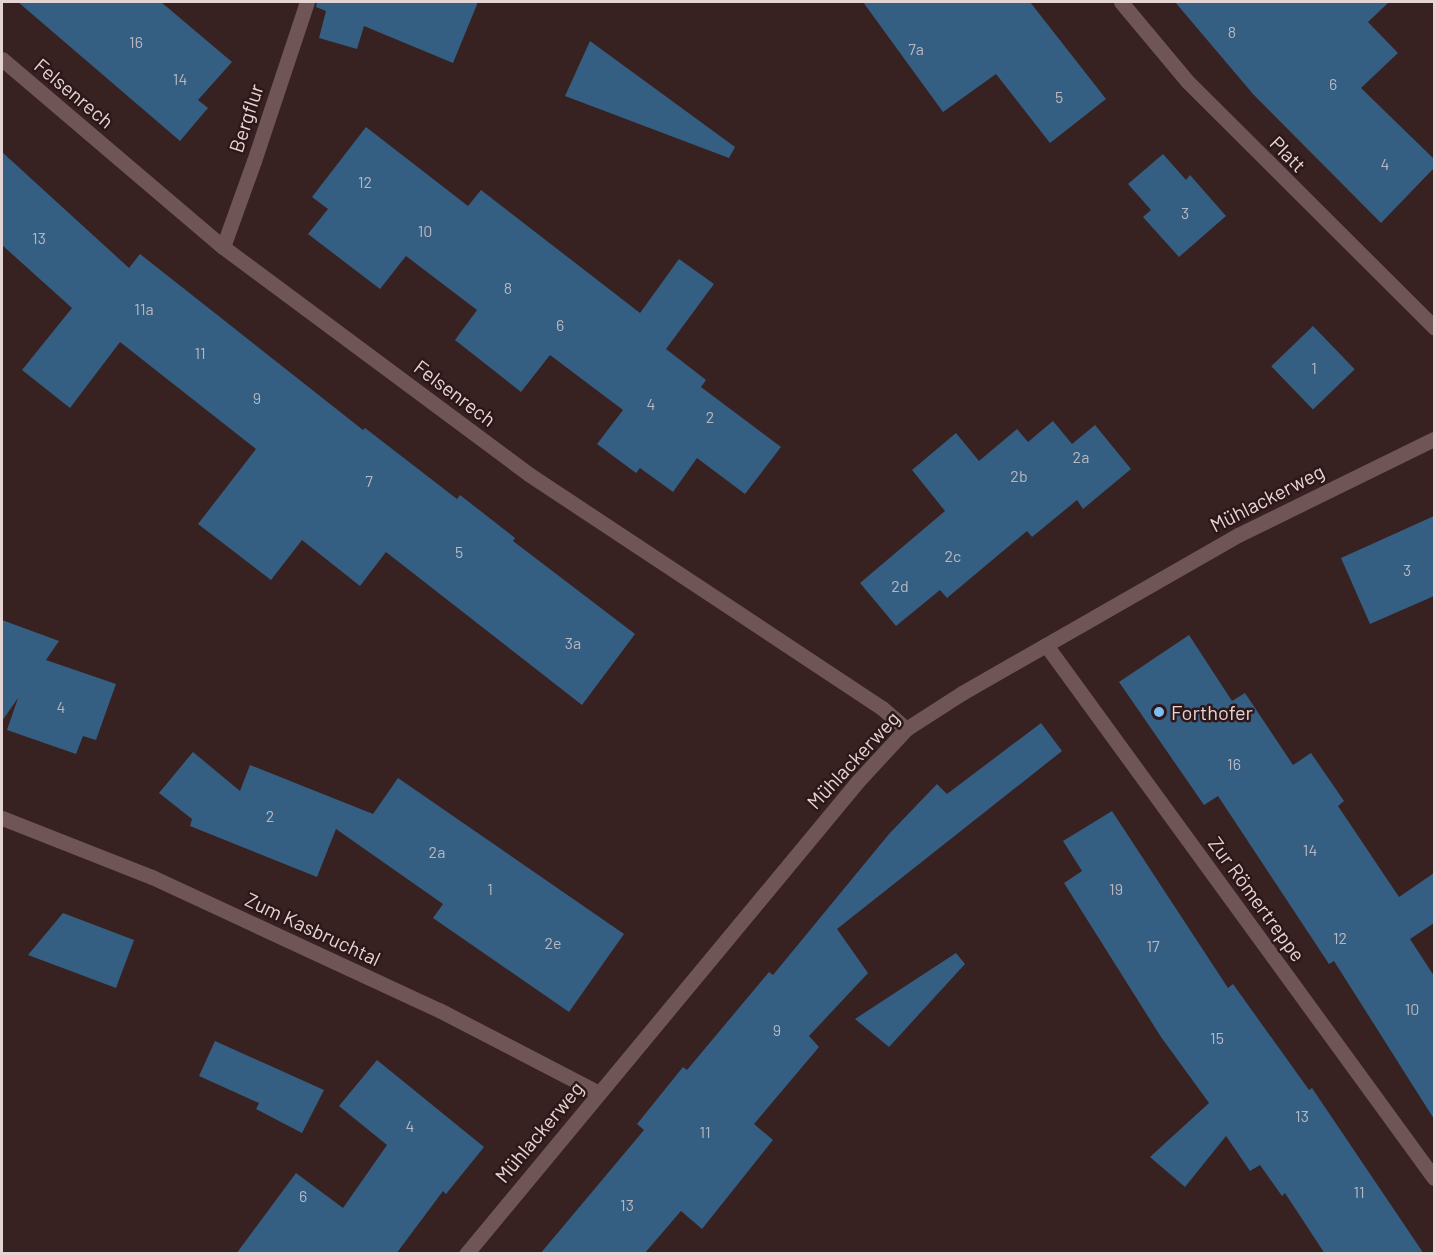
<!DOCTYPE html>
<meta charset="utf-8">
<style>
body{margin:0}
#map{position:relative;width:1436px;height:1255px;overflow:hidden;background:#382121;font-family:Barlow,sans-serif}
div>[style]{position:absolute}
.building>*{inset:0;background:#345f83;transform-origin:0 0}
.street>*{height:15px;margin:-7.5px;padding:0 7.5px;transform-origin:7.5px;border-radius:7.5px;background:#6f5555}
.dots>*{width:16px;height:16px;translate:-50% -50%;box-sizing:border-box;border:3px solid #2d1718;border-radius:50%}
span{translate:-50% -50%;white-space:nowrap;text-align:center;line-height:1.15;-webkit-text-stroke:5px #2d1718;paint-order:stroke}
.number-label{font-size:16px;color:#b8b7bf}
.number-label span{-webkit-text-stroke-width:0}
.street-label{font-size:20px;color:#e4d4d3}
.poi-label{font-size:20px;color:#e4d4d3}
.left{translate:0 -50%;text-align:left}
.frame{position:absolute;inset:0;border:3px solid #e4d4d3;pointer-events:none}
</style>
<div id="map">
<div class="building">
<i style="clip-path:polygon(18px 2px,161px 2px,232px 62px,198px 100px,208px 108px,180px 141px)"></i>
<i style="clip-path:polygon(317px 2px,478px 2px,453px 63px,364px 26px,357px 49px,319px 38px,326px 11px,316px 7px)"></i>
<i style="clip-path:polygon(863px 2px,1030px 2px,1106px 99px,1050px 143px,996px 74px,943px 112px)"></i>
<i style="clip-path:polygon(1175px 2px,1389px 2px,1368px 22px,1398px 53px,1361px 88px,1434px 159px,1434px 168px,1381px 223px,1253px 94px)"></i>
<i style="clip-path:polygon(590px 41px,735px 147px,729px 158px,565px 96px)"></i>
<i style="clip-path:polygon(366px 127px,468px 206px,481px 190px,640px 313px,679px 259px,714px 284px,666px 349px,706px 380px,701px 387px,781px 447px,745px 494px,697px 458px,673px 492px,640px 468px,636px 473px,597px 444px,623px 410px,550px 355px,521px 392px,455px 340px,477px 310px,406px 256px,380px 289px,308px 234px,328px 209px,312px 197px)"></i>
<i style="clip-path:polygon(2px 152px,129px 268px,140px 254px,363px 430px,365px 428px,457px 499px,460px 495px,515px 538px,513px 541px,635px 634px,582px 705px,386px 552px,360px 586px,302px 540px,271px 580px,198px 524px,256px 449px,120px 342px,70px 408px,22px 370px,72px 308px,2px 245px)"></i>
<i style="clip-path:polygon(1163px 154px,1186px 180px,1190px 175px,1226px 216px,1179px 257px,1143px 217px,1151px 210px,1128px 184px)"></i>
<i style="left:1313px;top:326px;width:60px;height:58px;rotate:46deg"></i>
<i style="clip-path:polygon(1053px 421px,1072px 444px,1095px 425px,1131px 469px,1083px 509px,1077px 500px,1032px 537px,1027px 531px,947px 598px,940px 590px,896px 626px,860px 583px,945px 511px,912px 470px,956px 433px,979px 461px,1017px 429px,1028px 442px)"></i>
<i style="clip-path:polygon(1434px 516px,1434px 596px,1370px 624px,1341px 558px)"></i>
<i style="clip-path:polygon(2px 620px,59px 641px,46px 660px,116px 684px,96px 740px,83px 736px,76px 754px,7px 730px,18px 698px,2px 721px)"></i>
<i style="clip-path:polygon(1189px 635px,1232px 701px,1245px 693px,1293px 765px,1311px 753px,1344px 801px,1338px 806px,1399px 897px,1434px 873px,1434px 923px,1410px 939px,1434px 976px,1434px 1119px,1334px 961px,1329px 964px,1218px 796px,1204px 805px,1119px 682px)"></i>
<i style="clip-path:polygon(1041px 723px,1062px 751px,837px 929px,868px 973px,809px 1036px,819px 1047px,754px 1124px,773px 1140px,702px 1229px,681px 1211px,644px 1254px,540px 1254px,644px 1130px,637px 1124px,683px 1067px,687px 1070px,769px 972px,773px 975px,889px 834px,937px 784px,947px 794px)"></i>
<i style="clip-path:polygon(193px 752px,240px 791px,250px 765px,373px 814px,398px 778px,624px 934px,569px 1012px,433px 918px,443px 904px,336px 829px,317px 877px,190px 826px,192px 819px,159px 793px)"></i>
<i style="clip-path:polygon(1112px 811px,1228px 988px,1233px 984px,1309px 1090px,1312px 1088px,1424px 1254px,1325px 1254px,1285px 1193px,1282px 1196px,1260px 1165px,1250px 1171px,1226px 1136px,1185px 1187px,1150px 1157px,1209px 1103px,1161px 1037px,1064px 883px,1082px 871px,1063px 841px)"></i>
<i style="clip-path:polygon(63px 913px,134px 940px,116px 988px,28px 955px)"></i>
<i style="clip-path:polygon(956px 953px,965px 964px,889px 1047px,855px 1019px)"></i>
<i style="clip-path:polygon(215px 1041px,324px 1090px,302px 1133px,256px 1109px,259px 1103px,199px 1076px)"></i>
<i style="clip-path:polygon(377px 1060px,484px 1147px,446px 1194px,443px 1191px,396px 1254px,236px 1254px,296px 1173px,343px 1208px,387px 1145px,339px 1106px)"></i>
</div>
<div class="street">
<i style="left:1121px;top:2px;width:103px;rotate:50.1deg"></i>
<i style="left:1187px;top:81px;width:349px;rotate:44.9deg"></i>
<i style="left:2px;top:59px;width:290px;rotate:40.4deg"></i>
<i style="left:223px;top:247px;width:382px;rotate:36.6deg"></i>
<i style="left:530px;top:475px;width:422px;rotate:33.5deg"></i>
<i style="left:882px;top:708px;width:32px;rotate:41deg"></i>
<i style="left:223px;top:247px;width:91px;rotate:-70.2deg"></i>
<i style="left:254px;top:161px;width:168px;rotate:-71.6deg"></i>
<i style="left:1046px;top:645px;width:659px;rotate:53.95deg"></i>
<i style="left:2px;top:818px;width:161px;rotate:21.5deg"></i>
<i style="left:152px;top:877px;width:316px;rotate:24.9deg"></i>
<i style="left:439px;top:1010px;width:180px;rotate:27.4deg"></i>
<i style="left:466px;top:1254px;width:614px;rotate:-50.35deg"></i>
<i style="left:858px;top:781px;width:71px;rotate:-47.3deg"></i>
<i style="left:906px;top:729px;width:67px;rotate:-32.7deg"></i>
<i style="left:962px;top:693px;width:318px;rotate:-29.8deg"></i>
<i style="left:1238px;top:535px;width:218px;rotate:-26.1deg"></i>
</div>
<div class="dots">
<i style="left:1159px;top:712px;background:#7bbef8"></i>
</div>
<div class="number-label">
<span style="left:1232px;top:32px">8</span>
<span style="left:136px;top:42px">16</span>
<span style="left:916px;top:49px">7a</span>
<span style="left:180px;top:79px">14</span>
<span style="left:1333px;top:84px">6</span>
<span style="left:1059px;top:97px">5</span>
<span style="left:1385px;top:164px">4</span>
<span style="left:365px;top:182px">12</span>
<span style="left:1185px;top:213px">3</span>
<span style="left:425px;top:231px">10</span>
<span style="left:39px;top:238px">13</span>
<span style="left:508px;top:288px">8</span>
<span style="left:144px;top:309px">11a</span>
<span style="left:560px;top:325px">6</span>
<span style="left:200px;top:353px">11</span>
<span style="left:1314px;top:368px">1</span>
<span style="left:257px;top:398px">9</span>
<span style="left:651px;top:404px">4</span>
<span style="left:710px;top:417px">2</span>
<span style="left:1081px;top:457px">2a</span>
<span style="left:1019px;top:476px">2b</span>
<span style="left:369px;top:481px">7</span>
<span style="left:459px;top:552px">5</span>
<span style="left:953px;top:556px">2c</span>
<span style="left:1407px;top:570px">3</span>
<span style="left:900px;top:586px">2d</span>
<span style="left:573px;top:643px">3a</span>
<span style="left:61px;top:707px">4</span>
<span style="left:1234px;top:764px">16</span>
<span style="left:270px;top:816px">2</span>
<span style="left:1310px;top:850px">14</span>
<span style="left:437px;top:852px">2a</span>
<span style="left:490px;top:889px">1</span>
<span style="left:1116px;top:889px">19</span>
<span style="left:1340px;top:938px">12</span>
<span style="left:553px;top:943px">2e</span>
<span style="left:1153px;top:946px">17</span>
<span style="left:1412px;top:1009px">10</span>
<span style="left:777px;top:1030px">9</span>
<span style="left:1217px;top:1038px">15</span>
<span style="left:1302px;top:1116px">13</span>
<span style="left:410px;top:1126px">4</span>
<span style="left:705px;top:1132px">11</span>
<span style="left:1359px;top:1192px">11</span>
<span style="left:303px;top:1196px">6</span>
<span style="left:627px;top:1205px">13</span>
</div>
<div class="street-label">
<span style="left:74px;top:93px;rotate:40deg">Felsenrech</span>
<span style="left:246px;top:118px;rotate:-72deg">Bergflur</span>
<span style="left:1288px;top:154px;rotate:45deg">Platt</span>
<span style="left:455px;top:393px;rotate:37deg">Felsenrech</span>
<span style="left:1267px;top:498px;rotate:-27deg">Mühlackerweg</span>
<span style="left:853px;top:760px;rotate:-47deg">Mühlackerweg</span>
<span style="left:1257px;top:899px;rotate:54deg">Zur Römertreppe</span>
<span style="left:313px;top:929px;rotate:25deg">Zum Kasbruchtal</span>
<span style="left:539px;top:1132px;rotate:-50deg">Mühlackerweg</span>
</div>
<div class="poi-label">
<span class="left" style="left:1171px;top:712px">Forthofer</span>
</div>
<div class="frame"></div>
</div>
